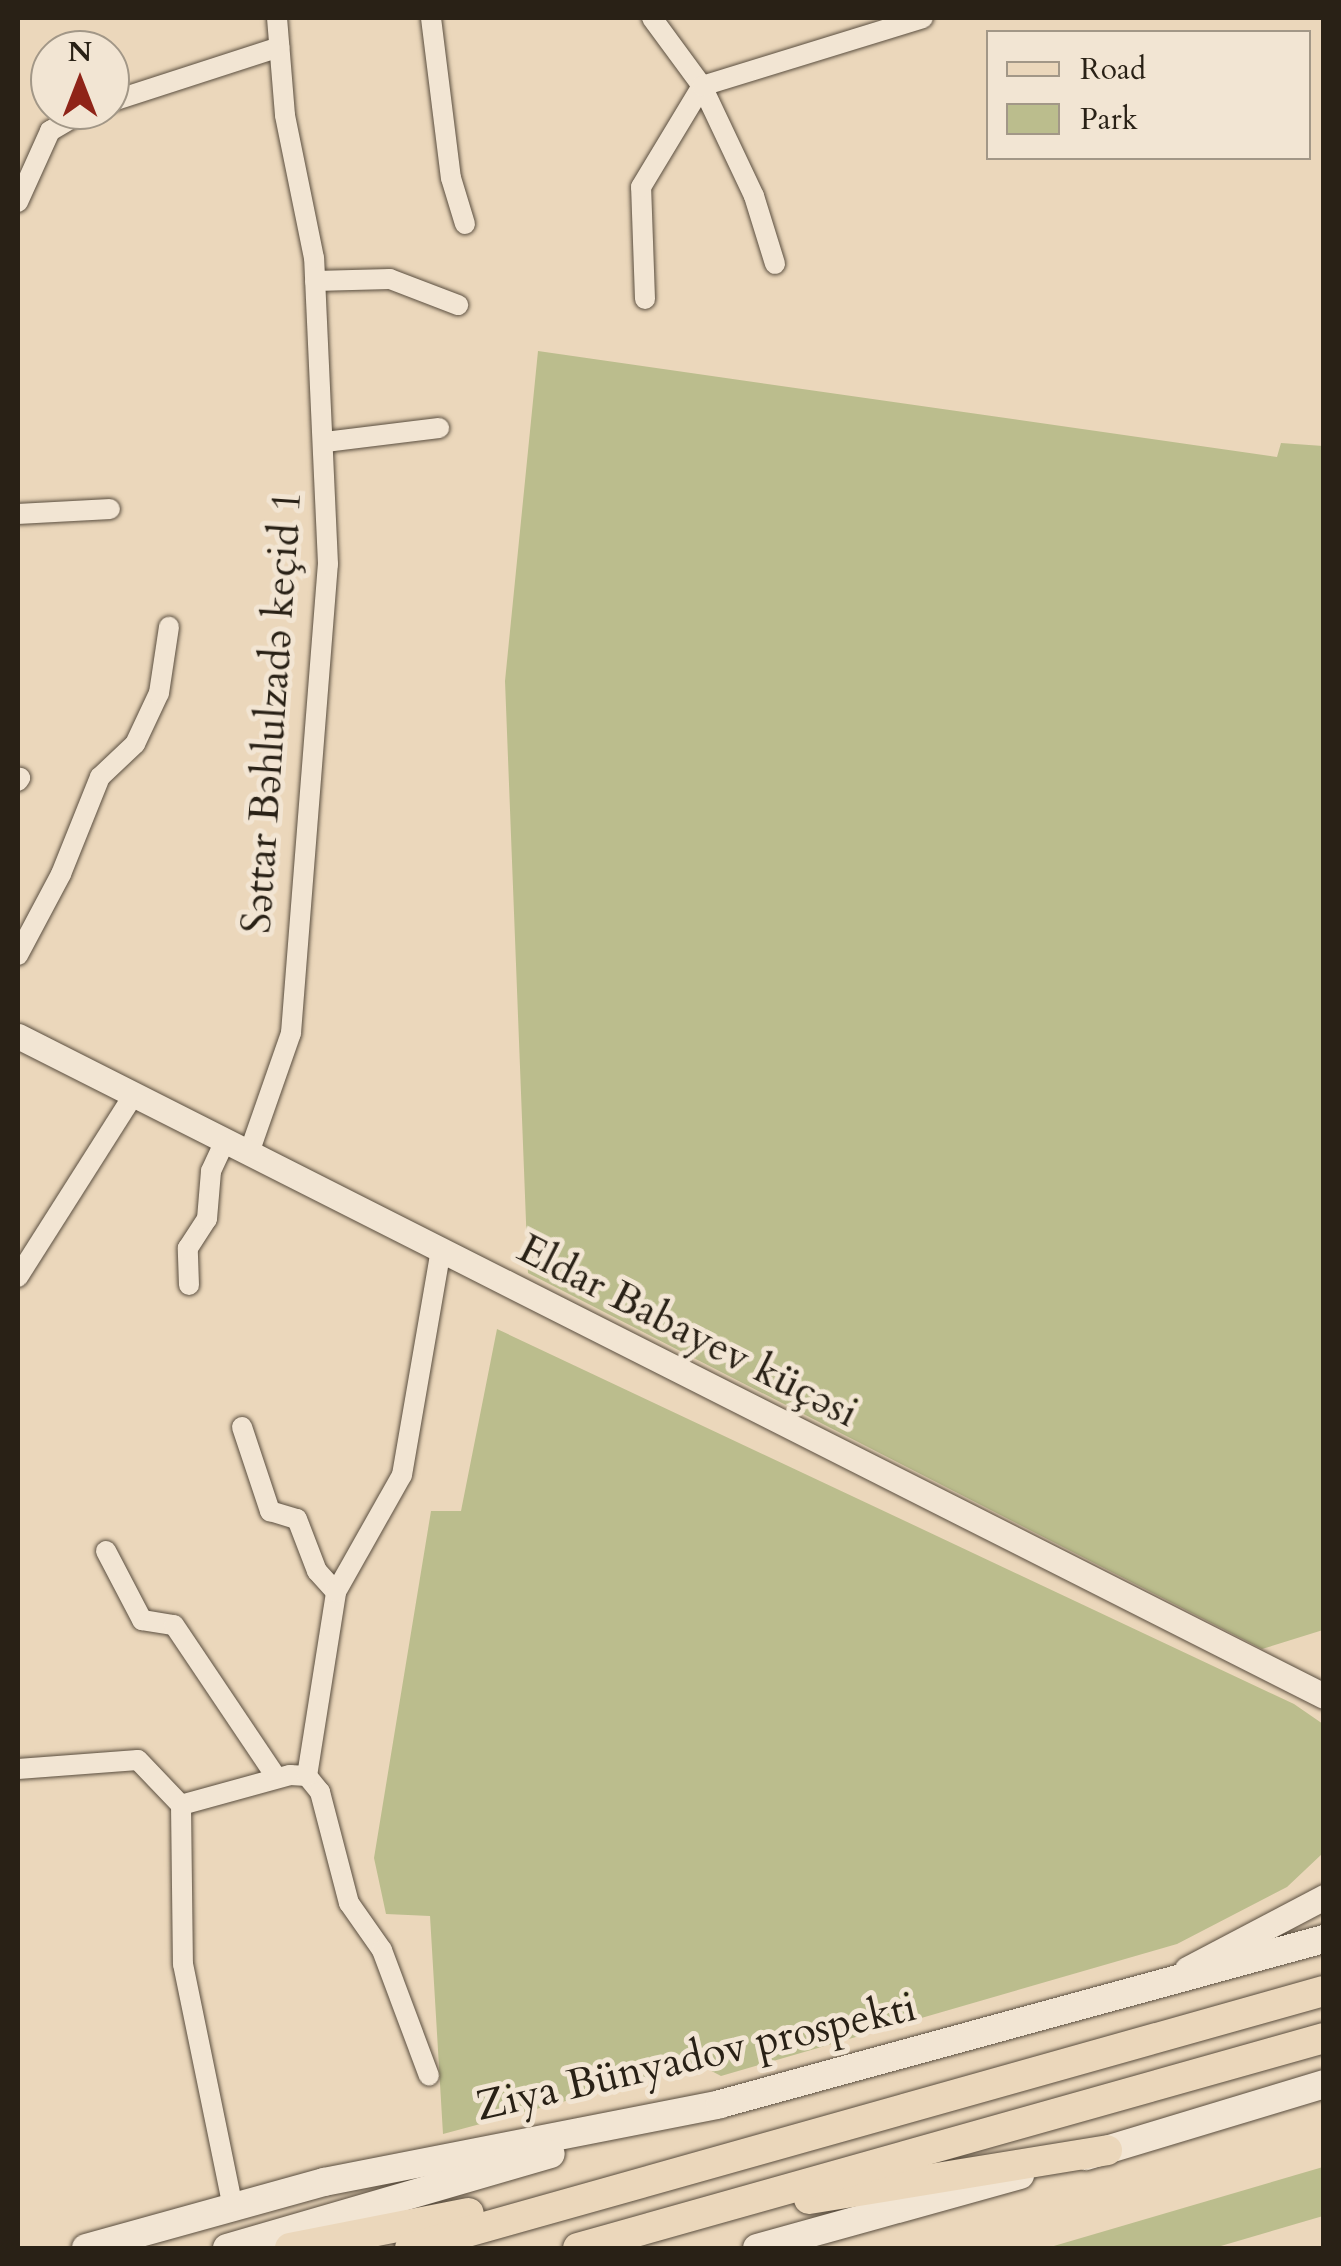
<!DOCTYPE html>
<meta charset="utf-8">
<style>
body{margin:0}
#map{position:relative;width:1341px;height:2266px;overflow:hidden;background:#ebd7bb;font-family:Cardo,serif}
div>[style]{position:absolute}
.green>*{inset:0;background:#bbbd8d}
.roads{filter:drop-shadow(0 0 2px #5a4e3f) drop-shadow(0 0 2px #5a4e3f)}
.minor>*{height:20px;margin:-10px;padding:0 10px;transform-origin:10px;border-radius:10px;background:#f2e5d3}
.tertiary>*{height:25px;margin:-12.5px;padding:0 12.5px;transform-origin:12.5px;border-radius:12.5px;background:#f2e5d3}
.secondary>*{height:28px;margin:-14px;padding:0 14px;transform-origin:14px;border-radius:14px;background:#f2e5d3}
.primary>*{height:30px;margin:-15px;padding:0 15px;transform-origin:15px;border-radius:15px;background:#ebd7bb}
span{translate:-50% -50%;white-space:nowrap;text-align:center;line-height:1.15;-webkit-text-stroke:10px #f2e5d3;paint-order:stroke}
.street-label{font-size:42px;color:#292116}
.frame{position:absolute;inset:0;border:20px solid #292116;pointer-events:none}
.legend{position:absolute;left:986px;top:30px;width:325px;height:130px;box-sizing:border-box;background:#f2e5d3;border:2px solid #a29787;margin:0;padding:12px 18px;list-style:none;font-size:30px;color:#292116}
.legend li{display:flex;align-items:center;gap:20px;height:50px}
.legend b{width:50px;border:2px solid #a29787}
.north{position:absolute;left:30px;top:30px;width:100px;height:100px;box-sizing:border-box;background:#f2e5d3;border:2px solid #a29787;border-radius:50%;rotate:0deg;font-size:28px;font-weight:700;line-height:40px;text-align:center;color:#292116}
.north::after{content:'';display:block;margin:auto;width:35px;height:45px;background:#8f2418;clip-path:polygon(50% 0,100% 100%,50% 72%,0 100%)}
</style>
<div id="map">
<div class="green">
<i style="clip-path:polygon(538px 351px,1277px 457px,1281px 443px,1323px 446px,1323px 1630px,1262px 1649px,528px 1273px,505px 681px)"></i>
<i style="clip-path:polygon(497px 1329px,1294px 1704px,1323px 1724px,1323px 1853px,1287px 1887px,1177px 1944px,721px 2076px,700px 2065px,443px 2134px,430px 1916px,386px 1914px,374px 1858px,431px 1511px,461px 1511px)"></i>
<i style="clip-path:polygon(1323px 2167px,1323px 2216px,1214px 2248px,1047px 2248px)"></i>
</div>
<div class="roads">
<div class="minor">
<i style="left:431px;top:18px;width:161px;rotate:82.9deg"></i>
<i style="left:451px;top:178px;width:48px;rotate:73.1deg"></i>
<i style="left:652px;top:18px;width:84px;rotate:53.7deg"></i>
<i style="left:702px;top:86px;width:122px;rotate:64.7deg"></i>
<i style="left:754px;top:196px;width:71px;rotate:72.8deg"></i>
<i style="left:110px;top:102px;width:178px;rotate:-18deg"></i>
<i style="left:18px;top:202px;width:78px;rotate:-65.7deg"></i>
<i style="left:50px;top:131px;width:42px;rotate:-30.3deg"></i>
<i style="left:315px;top:281px;width:75px;rotate:-1.5deg"></i>
<i style="left:390px;top:279px;width:73px;rotate:20.9deg"></i>
<i style="left:645px;top:299px;width:112px;rotate:-92deg"></i>
<i style="left:641px;top:187px;width:118px;rotate:-58.9deg"></i>
<i style="left:702px;top:86px;width:231px;rotate:-17.1deg"></i>
<i style="left:325px;top:442px;width:115px;rotate:-7deg"></i>
<i style="left:18px;top:514px;width:92px;rotate:-3.1deg"></i>
<i style="left:18px;top:781px;width:4px;rotate:-56deg"></i>
<i style="left:18px;top:955px;width:92px;rotate:-62deg"></i>
<i style="left:61px;top:874px;width:105px;rotate:-68.1deg"></i>
<i style="left:100px;top:777px;width:48px;rotate:-43.3deg"></i>
<i style="left:135px;top:744px;width:56px;rotate:-64.8deg"></i>
<i style="left:159px;top:693px;width:67px;rotate:-81.4deg"></i>
<i style="left:249px;top:1153px;width:127px;rotate:-70.7deg"></i>
<i style="left:291px;top:1033px;width:470px;rotate:-85.5deg"></i>
<i style="left:328px;top:564px;width:306px;rotate:-92.6deg"></i>
<i style="left:314px;top:258px;width:146px;rotate:-101.5deg"></i>
<i style="left:285px;top:115px;width:97px;rotate:-94.7deg"></i>
<i style="left:18px;top:1277px;width:214px;rotate:-57.6deg"></i>
<i style="left:189px;top:1285px;width:37px;rotate:-92deg"></i>
<i style="left:188px;top:1248px;width:35px;rotate:-57deg"></i>
<i style="left:207px;top:1219px;width:48px;rotate:-85.2deg"></i>
<i style="left:211px;top:1171px;width:33px;rotate:-65deg"></i>
<i style="left:242px;top:1427px;width:89px;rotate:71.6deg"></i>
<i style="left:270px;top:1511px;width:28px;rotate:17deg"></i>
<i style="left:297px;top:1519px;width:56px;rotate:69deg"></i>
<i style="left:317px;top:1571px;width:28px;rotate:48deg"></i>
<i style="left:106px;top:1551px;width:78px;rotate:62.4deg"></i>
<i style="left:142px;top:1620px;width:32px;rotate:9deg"></i>
<i style="left:174px;top:1625px;width:184px;rotate:56.1deg"></i>
<i style="left:18px;top:1769px;width:120px;rotate:-4.3deg"></i>
<i style="left:138px;top:1760px;width:62px;rotate:46.3deg"></i>
<i style="left:181px;top:1805px;width:113px;rotate:-15.4deg"></i>
<i style="left:290px;top:1775px;width:17px;rotate:3deg"></i>
<i style="left:307px;top:1776px;width:21px;rotate:51deg"></i>
<i style="left:320px;top:1792px;width:115px;rotate:75.4deg"></i>
<i style="left:349px;top:1903px;width:57px;rotate:54.9deg"></i>
<i style="left:382px;top:1950px;width:134px;rotate:69.5deg"></i>
<i style="left:307px;top:1776px;width:186px;rotate:-81deg"></i>
<i style="left:336px;top:1592px;width:134px;rotate:-60.6deg"></i>
<i style="left:402px;top:1475px;width:229px;rotate:-80.2deg"></i>
<i style="left:181px;top:1805px;width:159px;rotate:89.3deg"></i>
<i style="left:183px;top:1964px;width:248px;rotate:78.4deg"></i>
</div>
<div class="tertiary">
<i style="left:18px;top:1036px;width:1463px;rotate:26.81deg"></i>
<i style="left:1187px;top:1969px;width:155px;rotate:-27.7deg"></i>
</div>
<div class="secondary">
<i style="left:1086px;top:2156px;width:249px;rotate:-16.8deg"></i>
<i style="left:86px;top:2248px;width:247px;rotate:-15.5deg"></i>
<i style="left:324px;top:2182px;width:404px;rotate:-11.1deg"></i>
<i style="left:720px;top:2104px;width:626px;rotate:-15.28deg"></i>
<i style="left:227px;top:2248px;width:337px;rotate:-16.2deg"></i>
<i style="left:757px;top:2248px;width:273px;rotate:-15.5deg"></i>
</div>
<div class="primary">
<i style="left:809px;top:2199px;width:302px;rotate:-9.3deg"></i>
<i style="left:290px;top:2248px;width:182px;rotate:-11.1deg"></i>
<i style="left:410px;top:2248px;width:949px;rotate:-15.71deg"></i>
<i style="left:578px;top:2248px;width:775px;rotate:-15.72deg"></i>
</div>
</div>
<div class="street-label">
<span style="left:272px;top:712px;rotate:-86deg">Səttar Bəhlulzadə keçid 1</span>
<span style="left:688px;top:1331px;rotate:27deg">Eldar Babayev küçəsi</span>
<span style="left:696px;top:2057px;rotate:-13deg">Ziya Bünyadov prospekti</span>
</div>
<div class="frame"></div>
<ul class="legend">
<li><b style="height:12px;background:#ebd7bb"></b>Road</li>
<li><b style="height:28px;background:#bbbd8d"></b>Park</li>
</ul>
<div class="north">N</div>
</div>
